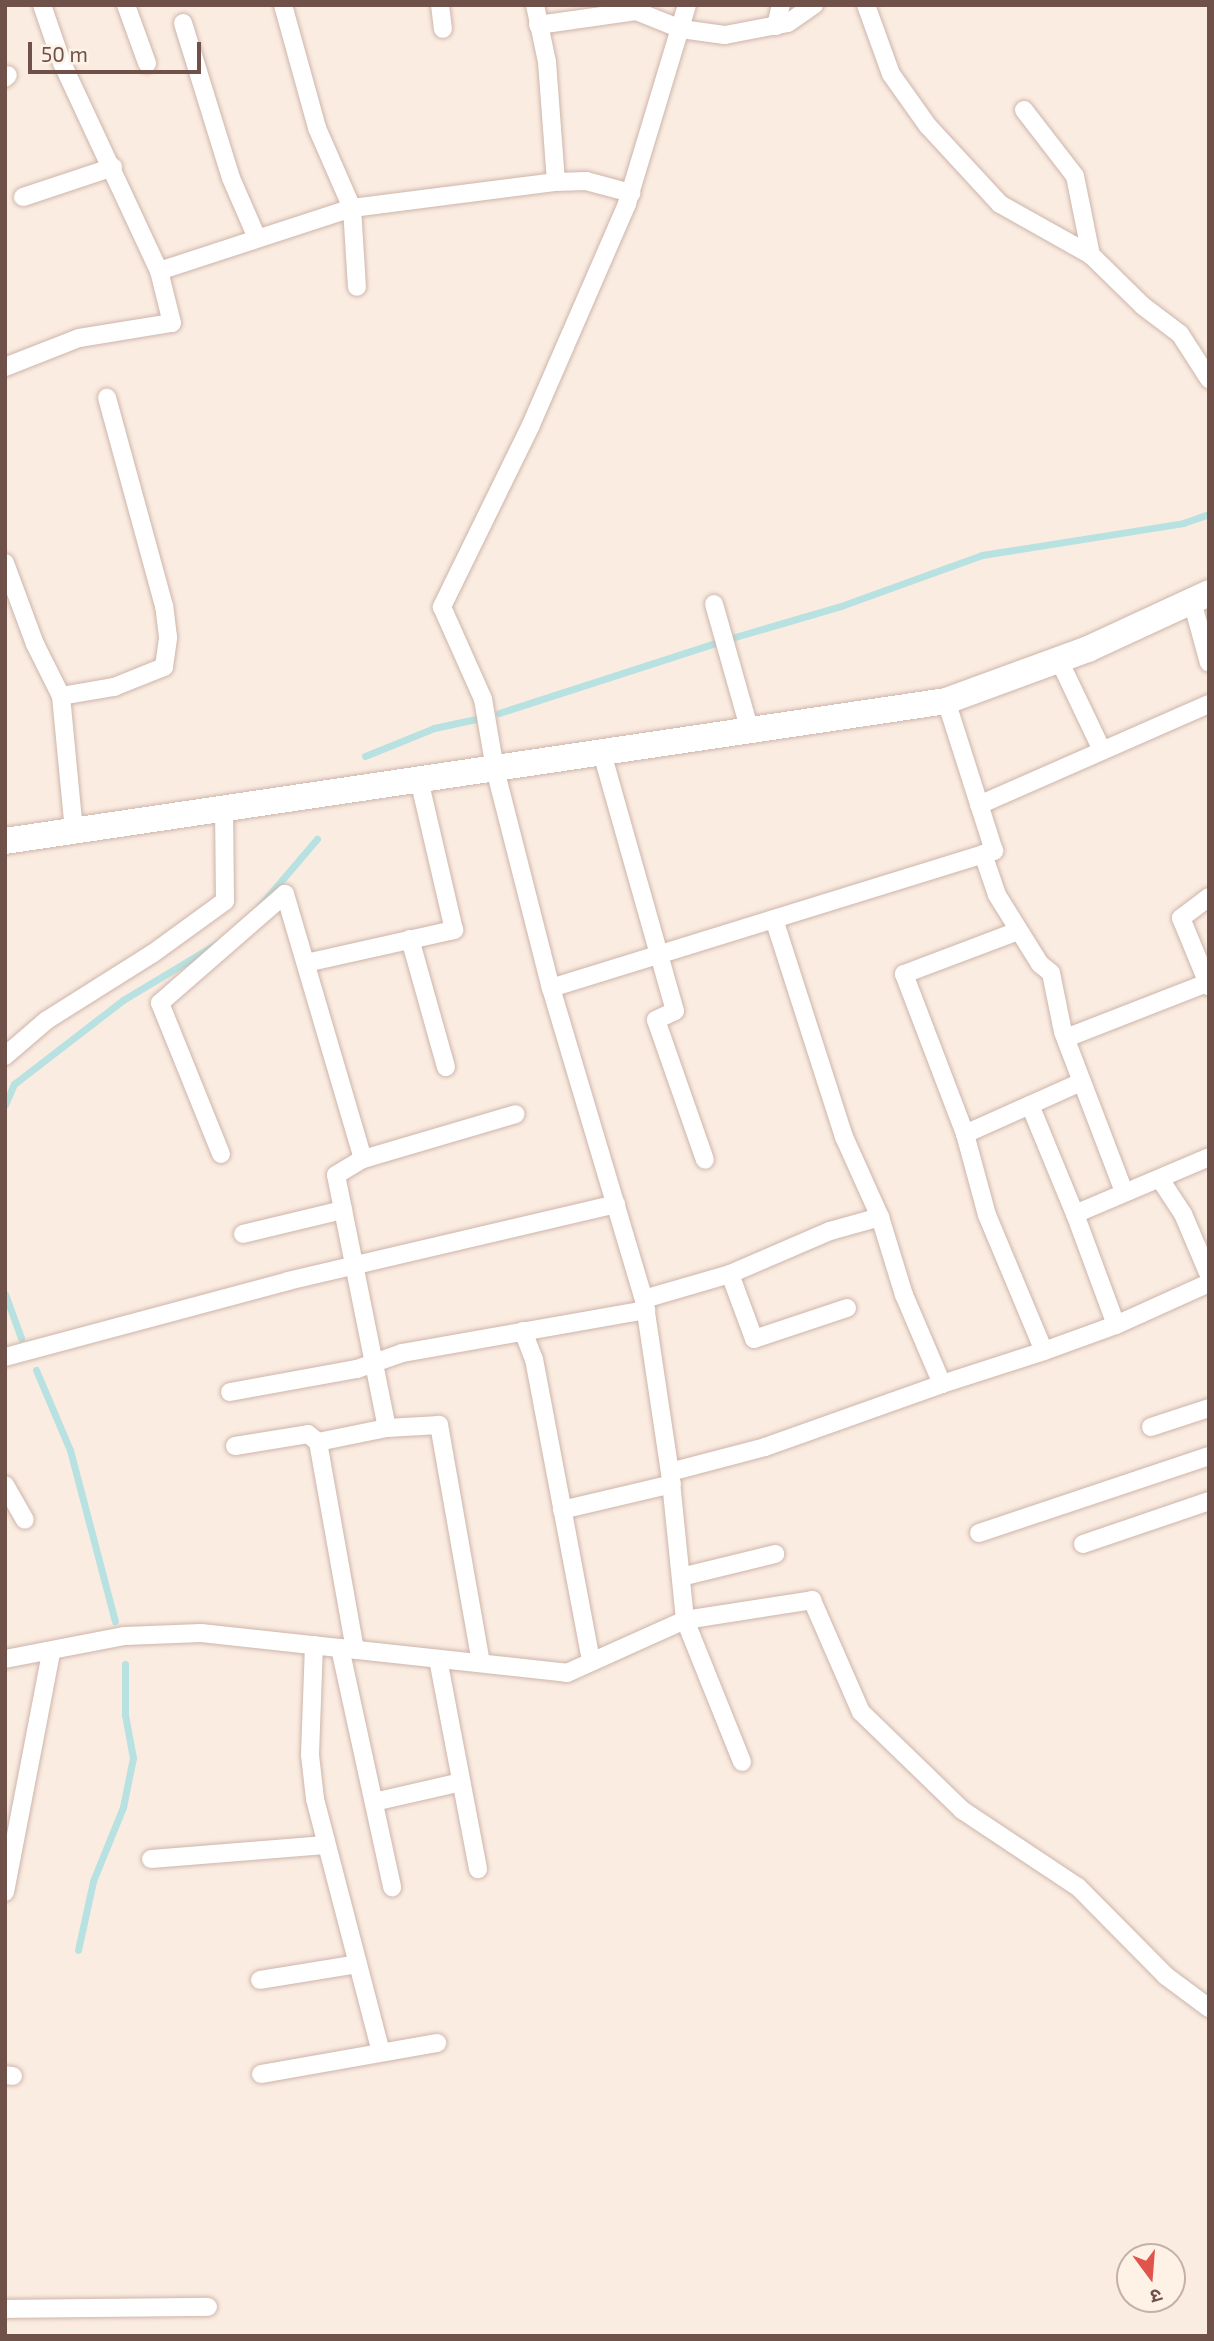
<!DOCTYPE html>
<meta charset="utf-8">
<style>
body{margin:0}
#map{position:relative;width:1214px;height:2341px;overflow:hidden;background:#fbece1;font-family:"Exo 2","Noto Sans Devanagari",sans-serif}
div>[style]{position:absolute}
.stream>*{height:7px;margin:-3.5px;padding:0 3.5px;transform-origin:3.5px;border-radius:3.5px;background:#b7e2e1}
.roads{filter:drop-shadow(0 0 2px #cdb5ab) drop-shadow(0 0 2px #cdb5ab)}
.street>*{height:18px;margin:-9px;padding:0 9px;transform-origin:9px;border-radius:9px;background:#fff}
.secondary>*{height:26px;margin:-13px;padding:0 13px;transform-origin:13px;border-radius:13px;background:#fff}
span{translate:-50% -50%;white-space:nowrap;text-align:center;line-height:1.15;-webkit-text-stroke:6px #fef1e6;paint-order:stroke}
.frame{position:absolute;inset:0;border:7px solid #705149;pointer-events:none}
.north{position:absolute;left:1116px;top:2243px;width:70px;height:70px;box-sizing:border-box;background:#fef1e6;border:2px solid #c5b1a7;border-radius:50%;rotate:164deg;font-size:19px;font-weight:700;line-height:28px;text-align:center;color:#705149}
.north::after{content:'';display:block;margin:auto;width:24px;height:32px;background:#df544b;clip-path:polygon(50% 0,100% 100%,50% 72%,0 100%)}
.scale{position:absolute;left:28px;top:42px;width:173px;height:32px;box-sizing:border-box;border:4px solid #705149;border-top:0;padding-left:9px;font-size:21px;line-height:24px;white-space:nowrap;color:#705149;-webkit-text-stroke:5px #fef1e6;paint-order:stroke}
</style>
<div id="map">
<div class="stream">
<i style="left:735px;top:637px;width:110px;rotate:-16.3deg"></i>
<i style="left:841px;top:606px;width:150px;rotate:-19.9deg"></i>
<i style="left:982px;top:555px;width:204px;rotate:-9deg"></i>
<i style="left:1183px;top:523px;width:28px;rotate:-19deg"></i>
<i style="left:499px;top:713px;width:228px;rotate:-17.9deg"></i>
<i style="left:365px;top:756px;width:74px;rotate:-22.1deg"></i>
<i style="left:434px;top:728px;width:43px;rotate:-12.1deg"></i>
<i style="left:258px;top:908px;width:91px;rotate:-49.5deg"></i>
<i style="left:5px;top:1105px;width:23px;rotate:-67deg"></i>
<i style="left:14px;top:1084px;width:138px;rotate:-37.6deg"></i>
<i style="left:123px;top:1000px;width:114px;rotate:-31deg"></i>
<i style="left:5px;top:1294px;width:47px;rotate:70deg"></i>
<i style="left:36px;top:1370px;width:87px;rotate:67deg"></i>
<i style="left:70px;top:1450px;width:177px;rotate:75.3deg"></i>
<i style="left:78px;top:1950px;width:71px;rotate:-77.7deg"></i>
<i style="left:93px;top:1881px;width:80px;rotate:-67.9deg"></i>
<i style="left:123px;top:1807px;width:50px;rotate:-78.5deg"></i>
<i style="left:133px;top:1758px;width:44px;rotate:-100.5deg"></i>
<i style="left:125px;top:1715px;width:51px;rotate:-90deg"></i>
</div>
<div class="roads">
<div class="street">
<i style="left:126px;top:5px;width:62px;rotate:70.1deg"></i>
<i style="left:283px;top:5px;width:128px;rotate:74.5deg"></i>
<i style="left:317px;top:128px;width:87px;rotate:66.4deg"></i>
<i style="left:352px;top:208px;width:79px;rotate:86.4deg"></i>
<i style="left:440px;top:5px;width:24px;rotate:83deg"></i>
<i style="left:535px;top:5px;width:58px;rotate:78.1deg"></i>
<i style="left:547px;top:62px;width:120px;rotate:85.7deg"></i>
<i style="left:687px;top:5px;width:208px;rotate:106.8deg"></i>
<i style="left:627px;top:204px;width:241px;rotate:113.5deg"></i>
<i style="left:531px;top:425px;width:203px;rotate:116.1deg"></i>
<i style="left:442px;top:607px;width:101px;rotate:66deg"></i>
<i style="left:483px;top:699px;width:71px;rotate:80.3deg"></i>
<i style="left:495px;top:769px;width:226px;rotate:75.7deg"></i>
<i style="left:551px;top:988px;width:325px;rotate:73.4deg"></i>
<i style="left:644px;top:1299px;width:175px;rotate:81.5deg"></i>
<i style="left:670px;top:1472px;width:149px;rotate:84.2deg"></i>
<i style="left:685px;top:1620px;width:129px;rotate:-8.9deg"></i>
<i style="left:812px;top:1600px;width:122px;rotate:66.4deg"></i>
<i style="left:861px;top:1712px;width:141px;rotate:44.1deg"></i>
<i style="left:962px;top:1810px;width:139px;rotate:33.6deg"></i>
<i style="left:1078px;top:1887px;width:125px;rotate:45.3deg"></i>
<i style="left:1166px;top:1976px;width:54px;rotate:36.7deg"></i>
<i style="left:866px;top:5px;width:73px;rotate:70.1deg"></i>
<i style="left:891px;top:74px;width:64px;rotate:54.6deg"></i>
<i style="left:928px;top:126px;width:106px;rotate:47.3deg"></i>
<i style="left:1000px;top:204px;width:104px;rotate:29.3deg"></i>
<i style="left:1091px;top:255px;width:73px;rotate:44.4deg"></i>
<i style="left:1143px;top:306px;width:46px;rotate:37.1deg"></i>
<i style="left:1180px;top:334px;width:54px;rotate:57.2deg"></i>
<i style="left:183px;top:23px;width:162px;rotate:72.8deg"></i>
<i style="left:231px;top:178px;width:65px;rotate:66.6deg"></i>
<i style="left:538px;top:25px;width:99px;rotate:-8.1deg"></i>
<i style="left:636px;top:11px;width:48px;rotate:21.8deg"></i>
<i style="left:681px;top:29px;width:44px;rotate:7.8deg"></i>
<i style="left:725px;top:35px;width:64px;rotate:-10.8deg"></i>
<i style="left:788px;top:23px;width:32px;rotate:-35deg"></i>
<i style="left:776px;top:26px;width:22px;rotate:-77deg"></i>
<i style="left:5px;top:78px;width:4px;rotate:-45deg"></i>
<i style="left:1024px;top:110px;width:83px;rotate:52.3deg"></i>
<i style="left:1075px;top:176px;width:81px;rotate:78.6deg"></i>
<i style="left:23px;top:197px;width:95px;rotate:-18.4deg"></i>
<i style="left:159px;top:271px;width:203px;rotate:-18.1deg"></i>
<i style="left:352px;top:208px;width:206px;rotate:-7.3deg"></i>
<i style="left:556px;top:182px;width:30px;rotate:-2deg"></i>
<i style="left:586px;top:181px;width:47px;rotate:14.9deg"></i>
<i style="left:5px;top:367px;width:79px;rotate:-21.4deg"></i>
<i style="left:79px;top:338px;width:94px;rotate:-9.2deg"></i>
<i style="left:172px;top:323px;width:54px;rotate:-104deg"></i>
<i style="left:159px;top:271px;width:230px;rotate:-115deg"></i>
<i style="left:62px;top:63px;width:61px;rotate:-109deg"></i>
<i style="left:5px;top:563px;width:86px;rotate:69.7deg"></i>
<i style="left:35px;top:644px;width:58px;rotate:63.4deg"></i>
<i style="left:61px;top:696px;width:54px;rotate:-9.6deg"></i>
<i style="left:114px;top:687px;width:54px;rotate:-21.8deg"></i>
<i style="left:164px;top:667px;width:30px;rotate:-82deg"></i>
<i style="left:168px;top:637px;width:31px;rotate:-97deg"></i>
<i style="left:164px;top:606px;width:216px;rotate:-105.3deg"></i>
<i style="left:1192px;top:601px;width:64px;rotate:74.7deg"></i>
<i style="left:714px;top:604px;width:132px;rotate:74.2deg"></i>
<i style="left:1059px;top:660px;width:100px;rotate:64.5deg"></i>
<i style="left:61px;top:696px;width:136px;rotate:84.5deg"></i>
<i style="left:602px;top:753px;width:268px;rotate:74.2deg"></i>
<i style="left:675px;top:1011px;width:21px;rotate:155deg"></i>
<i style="left:656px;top:1020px;width:148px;rotate:70.7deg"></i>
<i style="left:979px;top:805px;width:251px;rotate:-23.7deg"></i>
<i style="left:983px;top:854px;width:43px;rotate:71.1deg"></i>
<i style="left:997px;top:895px;width:81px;rotate:58.1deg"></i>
<i style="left:1040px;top:964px;width:14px;rotate:39deg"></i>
<i style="left:1051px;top:973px;width:60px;rotate:78.5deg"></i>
<i style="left:1063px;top:1032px;width:171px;rotate:69.1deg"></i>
<i style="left:1209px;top:897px;width:35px;rotate:143deg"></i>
<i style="left:1181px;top:918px;width:74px;rotate:67.6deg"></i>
<i style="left:1018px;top:931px;width:122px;rotate:159.3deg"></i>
<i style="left:904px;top:974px;width:171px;rotate:69.1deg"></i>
<i style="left:965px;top:1134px;width:127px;rotate:-24.1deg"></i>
<i style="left:410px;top:939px;width:133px;rotate:74.3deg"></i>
<i style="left:306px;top:963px;width:152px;rotate:-12.6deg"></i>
<i style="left:454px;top:930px;width:155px;rotate:-103.1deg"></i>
<i style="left:551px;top:988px;width:464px;rotate:-17.2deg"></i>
<i style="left:994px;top:851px;width:157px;rotate:-107.7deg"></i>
<i style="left:1066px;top:1038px;width:151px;rotate:-21.3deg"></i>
<i style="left:5px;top:1056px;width:55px;rotate:-40.6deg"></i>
<i style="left:47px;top:1020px;width:124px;rotate:-32.2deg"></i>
<i style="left:152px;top:954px;width:90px;rotate:-36deg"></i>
<i style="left:225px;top:901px;width:93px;rotate:-90.6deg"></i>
<i style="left:1030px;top:1105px;width:118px;rotate:67.6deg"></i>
<i style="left:1075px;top:1214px;width:146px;rotate:-23deg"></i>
<i style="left:965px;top:1134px;width:84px;rotate:74.8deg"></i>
<i style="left:987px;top:1215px;width:147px;rotate:67.3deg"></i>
<i style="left:1044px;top:1351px;width:77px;rotate:-19.9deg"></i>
<i style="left:221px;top:1154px;width:163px;rotate:-112deg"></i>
<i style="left:160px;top:1003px;width:166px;rotate:-41.1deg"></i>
<i style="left:285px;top:894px;width:276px;rotate:73.6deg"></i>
<i style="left:1160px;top:1179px;width:42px;rotate:56.7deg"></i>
<i style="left:1183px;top:1214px;width:66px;rotate:66.9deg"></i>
<i style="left:1075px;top:1214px;width:118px;rotate:69.7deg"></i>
<i style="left:1116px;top:1325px;width:102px;rotate:-24.3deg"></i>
<i style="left:243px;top:1234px;width:103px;rotate:-13.5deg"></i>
<i style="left:730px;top:1274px;width:69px;rotate:69.7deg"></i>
<i style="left:754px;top:1339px;width:98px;rotate:-18.4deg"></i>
<i style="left:644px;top:1299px;width:90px;rotate:-16.2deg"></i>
<i style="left:730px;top:1274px;width:109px;rotate:-23.3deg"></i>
<i style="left:830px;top:1231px;width:52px;rotate:-15.6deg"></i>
<i style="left:880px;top:1217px;width:88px;rotate:-114.2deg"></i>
<i style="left:844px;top:1137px;width:229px;rotate:-107.8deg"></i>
<i style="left:523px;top:1331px;width:30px;rotate:69deg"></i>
<i style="left:534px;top:1359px;width:308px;rotate:79.3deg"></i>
<i style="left:5px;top:1357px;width:293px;rotate:-15deg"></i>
<i style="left:288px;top:1281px;width:337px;rotate:-13.2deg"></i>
<i style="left:942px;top:1384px;width:107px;rotate:-17.9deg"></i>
<i style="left:230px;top:1392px;width:129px;rotate:-10.3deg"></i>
<i style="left:357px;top:1369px;width:48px;rotate:-19.6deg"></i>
<i style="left:402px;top:1353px;width:248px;rotate:-10deg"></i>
<i style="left:1151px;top:1427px;width:61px;rotate:-18.1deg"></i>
<i style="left:318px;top:1442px;width:70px;rotate:-11.5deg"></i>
<i style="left:235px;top:1446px;width:74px;rotate:-9.3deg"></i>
<i style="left:308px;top:1434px;width:13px;rotate:39deg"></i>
<i style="left:318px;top:1442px;width:211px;rotate:79.9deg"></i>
<i style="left:670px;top:1472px;width:98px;rotate:-14.7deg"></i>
<i style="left:765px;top:1447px;width:188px;rotate:-19.6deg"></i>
<i style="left:942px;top:1384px;width:97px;rotate:-113.1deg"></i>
<i style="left:904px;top:1295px;width:82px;rotate:-107.1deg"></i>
<i style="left:5px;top:1485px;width:40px;rotate:60.3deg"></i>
<i style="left:562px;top:1510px;width:113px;rotate:-13.3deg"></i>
<i style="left:979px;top:1533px;width:243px;rotate:-18.5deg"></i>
<i style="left:1083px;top:1544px;width:133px;rotate:-18.8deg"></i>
<i style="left:681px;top:1577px;width:97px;rotate:-13.7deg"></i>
<i style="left:314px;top:1645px;width:110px;rotate:92.1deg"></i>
<i style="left:310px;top:1755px;width:44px;rotate:83.5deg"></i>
<i style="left:315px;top:1799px;width:261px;rotate:75.4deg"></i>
<i style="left:340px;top:1648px;width:245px;rotate:77.7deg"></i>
<i style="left:5px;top:1659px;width:122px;rotate:-10.9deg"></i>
<i style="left:125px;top:1636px;width:76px;rotate:-2.3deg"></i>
<i style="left:201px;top:1633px;width:368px;rotate:6.2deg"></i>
<i style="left:567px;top:1673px;width:129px;rotate:-24.2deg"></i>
<i style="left:685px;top:1620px;width:153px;rotate:68.1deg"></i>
<i style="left:438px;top:1659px;width:214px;rotate:79.2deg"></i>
<i style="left:481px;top:1663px;width:242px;rotate:-100deg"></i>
<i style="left:439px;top:1425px;width:52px;rotate:176.7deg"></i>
<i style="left:387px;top:1428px;width:258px;rotate:-101.4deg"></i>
<i style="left:336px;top:1175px;width:31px;rotate:-31deg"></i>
<i style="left:363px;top:1159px;width:159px;rotate:-16.4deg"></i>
<i style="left:374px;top:1802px;width:89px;rotate:-12.9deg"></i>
<i style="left:151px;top:1859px;width:175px;rotate:-4.6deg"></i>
<i style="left:5px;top:1892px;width:244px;rotate:-79.1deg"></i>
<i style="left:260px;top:1980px;width:99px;rotate:-9.3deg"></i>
<i style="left:261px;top:2074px;width:179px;rotate:-10deg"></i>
<i style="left:5px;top:2075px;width:8px;rotate:7deg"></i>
<i style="left:5px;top:2309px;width:203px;rotate:-0.6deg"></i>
</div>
<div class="secondary">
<i style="left:5px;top:841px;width:951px;rotate:-8.46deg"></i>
<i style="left:946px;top:701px;width:151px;rotate:-20.1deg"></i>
<i style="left:1088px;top:649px;width:133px;rotate:-24.8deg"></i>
</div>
</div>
<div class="frame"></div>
<div class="north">उ</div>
<div class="scale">50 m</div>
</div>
